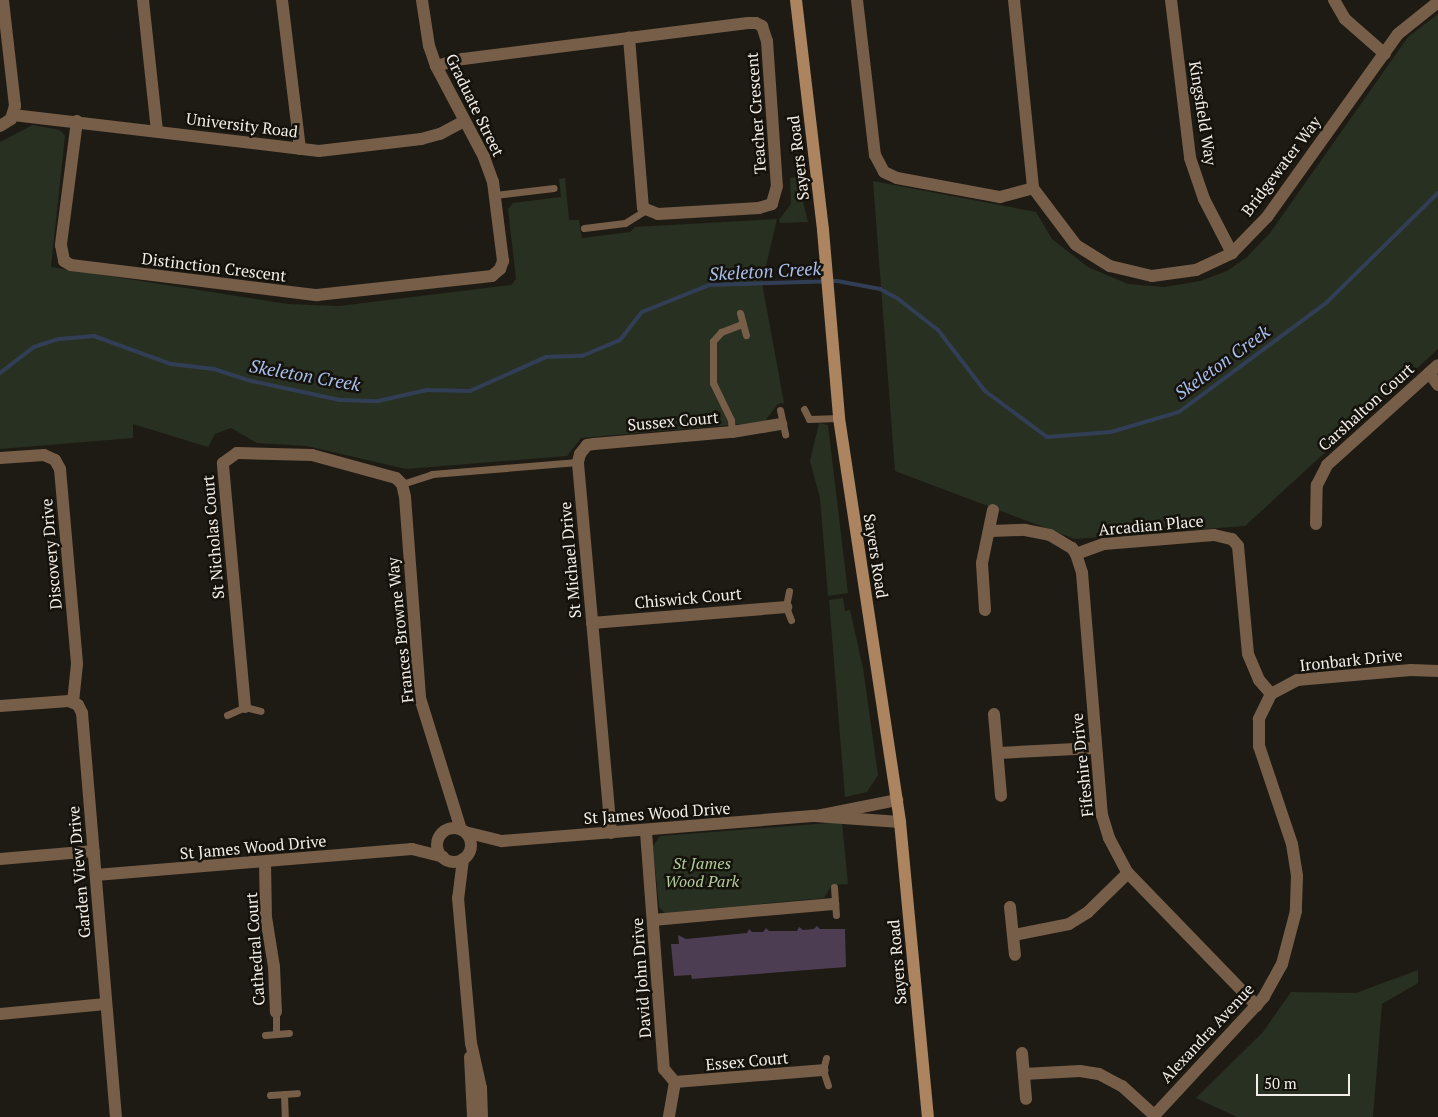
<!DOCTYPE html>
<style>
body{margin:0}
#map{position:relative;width:1438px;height:1117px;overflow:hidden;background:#1e1b14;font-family:"PT Serif",serif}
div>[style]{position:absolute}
.green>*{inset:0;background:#283021}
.stream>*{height:4px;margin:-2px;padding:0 2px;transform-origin:2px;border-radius:2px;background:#323e55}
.building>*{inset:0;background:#4d3d53}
.service>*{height:7px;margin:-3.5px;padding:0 3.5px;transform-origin:3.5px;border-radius:3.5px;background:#775e48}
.minor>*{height:12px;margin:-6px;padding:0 6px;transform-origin:6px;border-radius:6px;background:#775e48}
.minor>.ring{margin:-6px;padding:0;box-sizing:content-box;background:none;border:12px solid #775e48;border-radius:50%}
.secondary>*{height:12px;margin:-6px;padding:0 6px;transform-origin:6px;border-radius:6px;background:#ac8460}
span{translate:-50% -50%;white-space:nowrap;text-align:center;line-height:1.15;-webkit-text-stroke:5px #15120c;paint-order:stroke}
.street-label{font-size:16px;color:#f1eee9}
.park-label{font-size:16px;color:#b2cc9a;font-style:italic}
.water-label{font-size:18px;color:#a8bfef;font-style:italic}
.scale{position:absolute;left:1256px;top:1074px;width:94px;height:22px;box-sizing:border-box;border:2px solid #f1eee9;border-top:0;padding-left:6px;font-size:15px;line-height:18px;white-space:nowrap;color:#f1eee9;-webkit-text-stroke:4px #15120c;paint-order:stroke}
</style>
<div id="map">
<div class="green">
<i style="clip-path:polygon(1438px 14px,1438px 349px,1245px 526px,1075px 539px,895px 471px,873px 181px,1036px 212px,1052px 239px,1088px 267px,1128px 284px,1165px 287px,1200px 281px,1227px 271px,1247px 257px,1270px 233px,1408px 37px)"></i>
<i style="clip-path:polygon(33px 125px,60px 130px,65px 136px,51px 267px,288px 304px,339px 306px,511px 285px,516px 279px,508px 209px,513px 203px,561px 197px,559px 179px,565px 178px,569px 220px,579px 220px,582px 238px,630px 232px,635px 227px,777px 219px,762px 283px,784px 403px,778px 404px,764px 422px,581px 438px,567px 456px,406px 469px,307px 446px,257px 443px,231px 428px,215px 434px,208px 447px,133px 424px,133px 438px,0 449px,0 142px)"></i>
<i style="clip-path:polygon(797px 177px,808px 222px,780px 223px,779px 220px,791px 204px,790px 178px)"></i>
<i style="clip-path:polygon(819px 423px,828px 425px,848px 593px,828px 596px,820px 498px,810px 461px)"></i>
<i style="clip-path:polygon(843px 598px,845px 611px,850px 610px,863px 668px,878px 775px,867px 792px,845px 797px,829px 600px)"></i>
<i style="clip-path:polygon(842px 822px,848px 884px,832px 885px,824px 898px,665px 913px,659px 907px,653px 846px,660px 836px)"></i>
<i style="clip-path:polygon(1418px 970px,1418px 983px,1382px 1004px,1373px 1117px,1237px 1117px,1196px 1098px,1263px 1032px,1291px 992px,1356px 993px)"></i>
</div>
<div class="stream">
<i style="left:0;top:373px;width:43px;rotate:-37.4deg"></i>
<i style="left:34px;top:347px;width:26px;rotate:-18deg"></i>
<i style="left:59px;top:339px;width:35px;rotate:-5deg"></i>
<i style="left:94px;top:336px;width:82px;rotate:20deg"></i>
<i style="left:171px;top:364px;width:43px;rotate:6.6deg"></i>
<i style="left:214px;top:369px;width:40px;rotate:18deg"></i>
<i style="left:252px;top:381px;width:90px;rotate:12.2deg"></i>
<i style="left:340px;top:400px;width:38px;rotate:2deg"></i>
<i style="left:378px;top:401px;width:50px;rotate:-12.7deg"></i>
<i style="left:427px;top:390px;width:43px;rotate:1.3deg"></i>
<i style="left:470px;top:391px;width:83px;rotate:-24.1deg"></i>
<i style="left:546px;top:357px;width:36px;rotate:-2deg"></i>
<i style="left:582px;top:356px;width:41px;rotate:-22.8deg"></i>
<i style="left:620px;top:340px;width:36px;rotate:-52deg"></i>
<i style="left:642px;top:312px;width:72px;rotate:-21.9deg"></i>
<i style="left:709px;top:285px;width:128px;rotate:-1.8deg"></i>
<i style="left:837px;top:281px;width:44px;rotate:10.5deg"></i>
<i style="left:880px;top:289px;width:19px;rotate:28deg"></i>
<i style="left:897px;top:298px;width:52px;rotate:38deg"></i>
<i style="left:938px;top:330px;width:77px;rotate:52.4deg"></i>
<i style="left:985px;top:391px;width:77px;rotate:36.6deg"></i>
<i style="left:1047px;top:437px;width:64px;rotate:-4.5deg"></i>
<i style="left:1111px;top:432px;width:71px;rotate:-16.4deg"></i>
<i style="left:1179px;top:412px;width:184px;rotate:-36.6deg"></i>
<i style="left:1327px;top:302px;width:156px;rotate:-44.5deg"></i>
</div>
<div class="building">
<i style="clip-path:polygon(817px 926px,820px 929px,845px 929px,846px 967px,692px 979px,691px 975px,674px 976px,671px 944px,679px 944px,678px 935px,686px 939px,747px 933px,749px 929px,752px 932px,763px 932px,766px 928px,769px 931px,797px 931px,799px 927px,803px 930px,814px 929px)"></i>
</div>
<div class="service">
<i style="left:495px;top:195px;width:59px;rotate:-6.8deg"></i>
<i style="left:584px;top:228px;width:41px;rotate:-7deg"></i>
<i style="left:625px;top:223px;width:25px;rotate:-32deg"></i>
<i style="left:740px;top:313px;width:23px;rotate:75deg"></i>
<i style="left:804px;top:409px;width:11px;rotate:63deg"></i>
<i style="left:809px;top:419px;width:30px;rotate:-2deg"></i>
<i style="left:780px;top:410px;width:25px;rotate:78deg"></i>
<i style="left:732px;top:432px;width:12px;rotate:-95deg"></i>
<i style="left:731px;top:420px;width:41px;rotate:-115.9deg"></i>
<i style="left:713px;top:383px;width:42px;rotate:-90deg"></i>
<i style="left:713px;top:341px;width:12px;rotate:-48deg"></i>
<i style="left:721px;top:332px;width:22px;rotate:-21deg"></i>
<i style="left:402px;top:484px;width:32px;rotate:-18deg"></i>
<i style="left:432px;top:474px;width:146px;rotate:-4.7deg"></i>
<i style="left:789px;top:591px;width:16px;rotate:101deg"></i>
<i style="left:786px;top:607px;width:14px;rotate:69deg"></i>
<i style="left:227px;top:715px;width:20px;rotate:-24deg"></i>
<i style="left:245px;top:707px;width:16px;rotate:14deg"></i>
<i style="left:834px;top:887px;width:28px;rotate:86deg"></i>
<i style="left:276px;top:1034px;width:22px;rotate:-90deg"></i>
<i style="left:265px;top:1035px;width:24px;rotate:-5deg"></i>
<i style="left:826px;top:1058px;width:12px;rotate:104deg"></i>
<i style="left:823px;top:1070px;width:16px;rotate:72deg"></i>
<i style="left:284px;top:1094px;width:23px;rotate:88deg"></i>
<i style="left:270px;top:1095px;width:27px;rotate:-4deg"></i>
</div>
<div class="minor">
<i style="left:143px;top:0;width:132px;rotate:83.9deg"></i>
<i style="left:282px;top:0;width:150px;rotate:83.1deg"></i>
<i style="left:857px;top:0;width:156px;rotate:83.4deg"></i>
<i style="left:875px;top:155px;width:19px;rotate:62deg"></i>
<i style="left:884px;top:172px;width:14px;rotate:25deg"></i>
<i style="left:897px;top:178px;width:105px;rotate:10.5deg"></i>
<i style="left:1000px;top:197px;width:34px;rotate:-15deg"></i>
<i style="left:1014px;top:0;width:189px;rotate:84.2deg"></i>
<i style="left:1033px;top:188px;width:71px;rotate:53deg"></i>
<i style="left:1076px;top:245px;width:40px;rotate:32deg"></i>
<i style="left:1110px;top:266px;width:43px;rotate:13.4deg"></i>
<i style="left:1152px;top:276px;width:44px;rotate:-7.8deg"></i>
<i style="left:1196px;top:270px;width:40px;rotate:-25deg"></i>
<i style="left:1232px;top:253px;width:50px;rotate:-45.8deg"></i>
<i style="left:1267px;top:217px;width:225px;rotate:-54.4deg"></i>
<i style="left:1398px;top:34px;width:51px;rotate:-38.7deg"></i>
<i style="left:1171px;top:0;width:159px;rotate:83.1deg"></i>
<i style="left:1190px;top:158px;width:43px;rotate:71.1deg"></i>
<i style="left:1204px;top:199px;width:61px;rotate:62.6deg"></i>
<i style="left:1334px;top:0;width:22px;rotate:60deg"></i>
<i style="left:1345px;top:19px;width:53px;rotate:41.2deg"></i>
<i style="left:436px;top:66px;width:28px;rotate:-15deg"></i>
<i style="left:463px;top:59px;width:287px;rotate:-7.2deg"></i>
<i style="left:748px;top:23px;width:8px"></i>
<i style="left:756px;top:23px;width:7px;rotate:27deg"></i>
<i style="left:762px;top:26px;width:16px;rotate:72deg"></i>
<i style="left:767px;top:41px;width:145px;rotate:86.1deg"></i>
<i style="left:777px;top:186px;width:19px;rotate:106deg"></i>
<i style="left:772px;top:204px;width:14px;rotate:163deg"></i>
<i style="left:759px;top:208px;width:101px;rotate:176.6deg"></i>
<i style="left:658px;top:214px;width:16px;rotate:-158deg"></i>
<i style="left:643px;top:208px;width:171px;rotate:-94.7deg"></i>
<i style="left:13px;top:115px;width:308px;rotate:6.7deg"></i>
<i style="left:319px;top:151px;width:103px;rotate:-6.7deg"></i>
<i style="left:421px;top:139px;width:20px;rotate:-15deg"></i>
<i style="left:440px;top:134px;width:27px;rotate:-28deg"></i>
<i style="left:77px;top:121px;width:125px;rotate:97.4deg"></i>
<i style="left:61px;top:245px;width:16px;rotate:79deg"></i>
<i style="left:64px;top:261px;width:8px;rotate:30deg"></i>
<i style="left:71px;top:265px;width:248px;rotate:7deg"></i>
<i style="left:317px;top:295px;width:176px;rotate:-6.2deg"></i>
<i style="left:492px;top:276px;width:11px;rotate:-41deg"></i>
<i style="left:500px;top:269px;width:9px;rotate:-69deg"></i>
<i style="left:503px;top:261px;width:80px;rotate:-97.2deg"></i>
<i style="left:493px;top:182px;width:27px;rotate:-110deg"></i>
<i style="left:484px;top:157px;width:103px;rotate:-117.8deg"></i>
<i style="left:436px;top:66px;width:21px;rotate:-109deg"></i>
<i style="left:429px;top:46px;width:47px;rotate:-98.7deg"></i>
<i style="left:0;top:126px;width:13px;rotate:-32deg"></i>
<i style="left:11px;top:119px;width:14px;rotate:-73deg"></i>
<i style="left:15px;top:106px;width:107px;rotate:-96.5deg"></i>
<i style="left:1429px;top:373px;width:15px;rotate:53deg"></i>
<i style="left:0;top:458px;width:44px;rotate:-3.9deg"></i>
<i style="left:44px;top:455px;width:12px;rotate:24deg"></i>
<i style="left:55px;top:460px;width:10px;rotate:61deg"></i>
<i style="left:60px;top:469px;width:196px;rotate:85deg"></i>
<i style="left:77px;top:664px;width:38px;rotate:96deg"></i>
<i style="left:1316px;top:524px;width:39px;rotate:-89deg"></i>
<i style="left:1317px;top:485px;width:22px;rotate:-63deg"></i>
<i style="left:1327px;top:465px;width:149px;rotate:-42deg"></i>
<i style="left:991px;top:531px;width:34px;rotate:-2deg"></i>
<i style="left:1025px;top:530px;width:25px;rotate:11deg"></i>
<i style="left:1050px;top:535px;width:26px;rotate:31deg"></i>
<i style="left:1072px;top:548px;width:7px;rotate:56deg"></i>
<i style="left:1076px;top:554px;width:30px;rotate:-20deg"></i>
<i style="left:1104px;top:544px;width:110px;rotate:-4.7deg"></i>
<i style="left:1214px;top:535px;width:18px;rotate:13deg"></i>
<i style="left:1232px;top:539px;width:9px;rotate:49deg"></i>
<i style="left:1238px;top:546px;width:108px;rotate:84.7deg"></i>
<i style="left:1248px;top:654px;width:28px;rotate:67deg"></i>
<i style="left:1259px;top:680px;width:18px;rotate:49deg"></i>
<i style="left:1271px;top:694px;width:28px;rotate:116deg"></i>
<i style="left:1259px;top:719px;width:27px;rotate:90deg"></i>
<i style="left:1259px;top:746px;width:103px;rotate:71.4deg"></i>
<i style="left:1292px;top:844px;width:32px;rotate:81deg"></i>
<i style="left:1297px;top:876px;width:35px;rotate:92deg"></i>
<i style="left:1296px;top:911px;width:55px;rotate:104.8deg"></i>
<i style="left:1282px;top:964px;width:38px;rotate:119deg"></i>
<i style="left:1264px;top:997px;width:163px;rotate:132.8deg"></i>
<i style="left:1076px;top:554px;width:20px;rotate:72deg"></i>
<i style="left:1082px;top:573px;width:243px;rotate:85.3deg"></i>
<i style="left:1102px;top:815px;width:24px;rotate:73deg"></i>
<i style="left:1109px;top:838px;width:40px;rotate:62deg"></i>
<i style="left:1128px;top:873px;width:185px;rotate:45.9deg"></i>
<i style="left:985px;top:610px;width:47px;rotate:-93.7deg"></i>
<i style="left:982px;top:563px;width:54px;rotate:-78.3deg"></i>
<i style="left:592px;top:623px;width:195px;rotate:-4.7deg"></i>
<i style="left:1271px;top:694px;width:30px;rotate:-28deg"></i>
<i style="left:1297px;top:680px;width:114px;rotate:-5deg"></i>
<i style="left:1411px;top:670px;width:27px;rotate:2deg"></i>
<i style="left:0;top:706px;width:69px;rotate:-4.1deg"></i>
<i style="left:69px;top:701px;width:10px;rotate:24deg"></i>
<i style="left:78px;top:705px;width:9px;rotate:63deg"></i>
<i style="left:82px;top:713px;width:405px;rotate:85.2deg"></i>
<i style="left:245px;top:707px;width:245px;rotate:-95.2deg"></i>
<i style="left:223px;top:463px;width:17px;rotate:-36deg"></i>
<i style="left:237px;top:453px;width:75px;rotate:1.5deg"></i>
<i style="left:312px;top:455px;width:87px;rotate:15.3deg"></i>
<i style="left:396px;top:478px;width:8px;rotate:45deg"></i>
<i style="left:402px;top:484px;width:13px;rotate:77deg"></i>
<i style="left:405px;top:497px;width:202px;rotate:85.7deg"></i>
<i style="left:420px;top:698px;width:138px;rotate:72.7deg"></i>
<i style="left:994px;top:714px;width:82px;rotate:85.1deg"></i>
<i style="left:999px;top:753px;width:96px;rotate:-3deg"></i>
<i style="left:817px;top:816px;width:82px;rotate:-11.3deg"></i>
<i class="ring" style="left:437px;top:828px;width:22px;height:22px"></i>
<i style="left:465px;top:832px;width:38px;rotate:14deg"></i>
<i style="left:502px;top:841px;width:314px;rotate:-4.6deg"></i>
<i style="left:815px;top:816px;width:85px;rotate:4deg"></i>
<i style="left:646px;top:832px;width:238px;rotate:85.7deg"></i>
<i style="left:664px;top:1069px;width:17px;rotate:50deg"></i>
<i style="left:675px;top:1082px;width:36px;rotate:100deg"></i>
<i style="left:611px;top:833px;width:372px;rotate:-95.1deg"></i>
<i style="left:578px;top:462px;width:8px;rotate:-76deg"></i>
<i style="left:580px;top:454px;width:11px;rotate:-52deg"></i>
<i style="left:587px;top:445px;width:7px;rotate:-8deg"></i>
<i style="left:594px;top:444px;width:139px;rotate:-5deg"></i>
<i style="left:732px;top:432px;width:50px;rotate:-9.3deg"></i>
<i style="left:0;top:859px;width:94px;rotate:-4.9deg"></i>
<i style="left:463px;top:859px;width:39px;rotate:97deg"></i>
<i style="left:458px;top:898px;width:146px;rotate:84.9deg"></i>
<i style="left:471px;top:1043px;width:46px;rotate:77.5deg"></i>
<i style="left:481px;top:1088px;width:29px;rotate:88deg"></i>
<i style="left:265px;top:862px;width:55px;rotate:89deg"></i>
<i style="left:266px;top:917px;width:51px;rotate:80.9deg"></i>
<i style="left:274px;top:967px;width:45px;rotate:87.5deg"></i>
<i style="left:96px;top:875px;width:317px;rotate:-4.7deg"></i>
<i style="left:412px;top:849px;width:32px;rotate:14deg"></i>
<i style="left:1010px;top:907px;width:48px;rotate:84.1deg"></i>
<i style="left:653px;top:920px;width:181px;rotate:-5.1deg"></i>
<i style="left:1014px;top:935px;width:56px;rotate:-11.3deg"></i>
<i style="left:1069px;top:924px;width:22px;rotate:-32deg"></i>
<i style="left:1088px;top:912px;width:56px;rotate:-44.3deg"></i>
<i style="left:0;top:1014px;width:106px;rotate:-5.4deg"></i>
<i style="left:1022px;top:1053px;width:46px;rotate:85deg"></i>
<i style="left:470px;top:1057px;width:60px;rotate:87.1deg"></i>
<i style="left:1024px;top:1074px;width:56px;rotate:-3.1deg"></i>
<i style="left:1080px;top:1071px;width:19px;rotate:9deg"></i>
<i style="left:1099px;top:1074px;width:26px;rotate:28deg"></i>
<i style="left:1122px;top:1086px;width:43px;rotate:42.2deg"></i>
<i style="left:675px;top:1082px;width:148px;rotate:-4.6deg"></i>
</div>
<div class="secondary">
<i style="left:796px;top:0;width:232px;rotate:83.3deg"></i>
<i style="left:823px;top:230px;width:189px;rotate:85.1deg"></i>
<i style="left:839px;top:418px;width:409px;rotate:81.4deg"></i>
<i style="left:900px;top:822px;width:296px;rotate:84.6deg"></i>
</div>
<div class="street-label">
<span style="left:475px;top:105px;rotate:64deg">Graduate Street</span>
<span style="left:756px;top:113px;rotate:-94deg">Teacher Crescent</span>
<span style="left:1203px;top:113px;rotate:81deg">Kingsfield Way</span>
<span style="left:242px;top:125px;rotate:7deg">University Road</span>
<span style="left:798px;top:158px;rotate:-97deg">Sayers Road</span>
<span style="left:1281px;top:166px;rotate:-53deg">Bridgewater Way</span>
<span style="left:214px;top:267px;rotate:7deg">Distinction Crescent</span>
<span style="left:1366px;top:407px;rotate:-42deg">Carshalton Court</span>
<span style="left:673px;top:421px;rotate:-5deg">Sussex Court</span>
<span style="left:1151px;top:525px;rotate:-5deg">Arcadian Place</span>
<span style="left:213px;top:537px;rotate:-95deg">St Nicholas Court</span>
<span style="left:51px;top:554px;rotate:-95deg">Discovery Drive</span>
<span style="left:876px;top:556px;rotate:81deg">Sayers Road</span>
<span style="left:570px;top:560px;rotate:-95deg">St Michael Drive</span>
<span style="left:688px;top:598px;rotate:-5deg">Chiswick Court</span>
<span style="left:400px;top:630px;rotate:-96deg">Frances Browne Way</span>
<span style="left:1351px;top:660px;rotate:-6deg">Ironbark Drive</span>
<span style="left:1082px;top:765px;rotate:-96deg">Fifeshire Drive</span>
<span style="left:657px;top:813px;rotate:-4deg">St James Wood Drive</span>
<span style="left:253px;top:847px;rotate:-5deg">St James Wood Drive</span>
<span style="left:79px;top:872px;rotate:-95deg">Garden View Drive</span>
<span style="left:255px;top:949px;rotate:-94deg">Cathedral Court</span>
<span style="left:897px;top:962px;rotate:-95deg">Sayers Road</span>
<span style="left:641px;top:978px;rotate:-94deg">David John Drive</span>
<span style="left:1207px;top:1033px;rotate:-47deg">Alexandra Avenue</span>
<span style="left:747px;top:1061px;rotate:-5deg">Essex Court</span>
</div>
<div class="park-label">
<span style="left:702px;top:872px">St James<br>Wood Park</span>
</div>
<div class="water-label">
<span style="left:765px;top:271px;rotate:-3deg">Skeleton Creek</span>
<span style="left:1222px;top:362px;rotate:-36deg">Skeleton Creek</span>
<span style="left:305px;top:375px;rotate:10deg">Skeleton Creek</span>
</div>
<div class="scale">50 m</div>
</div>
